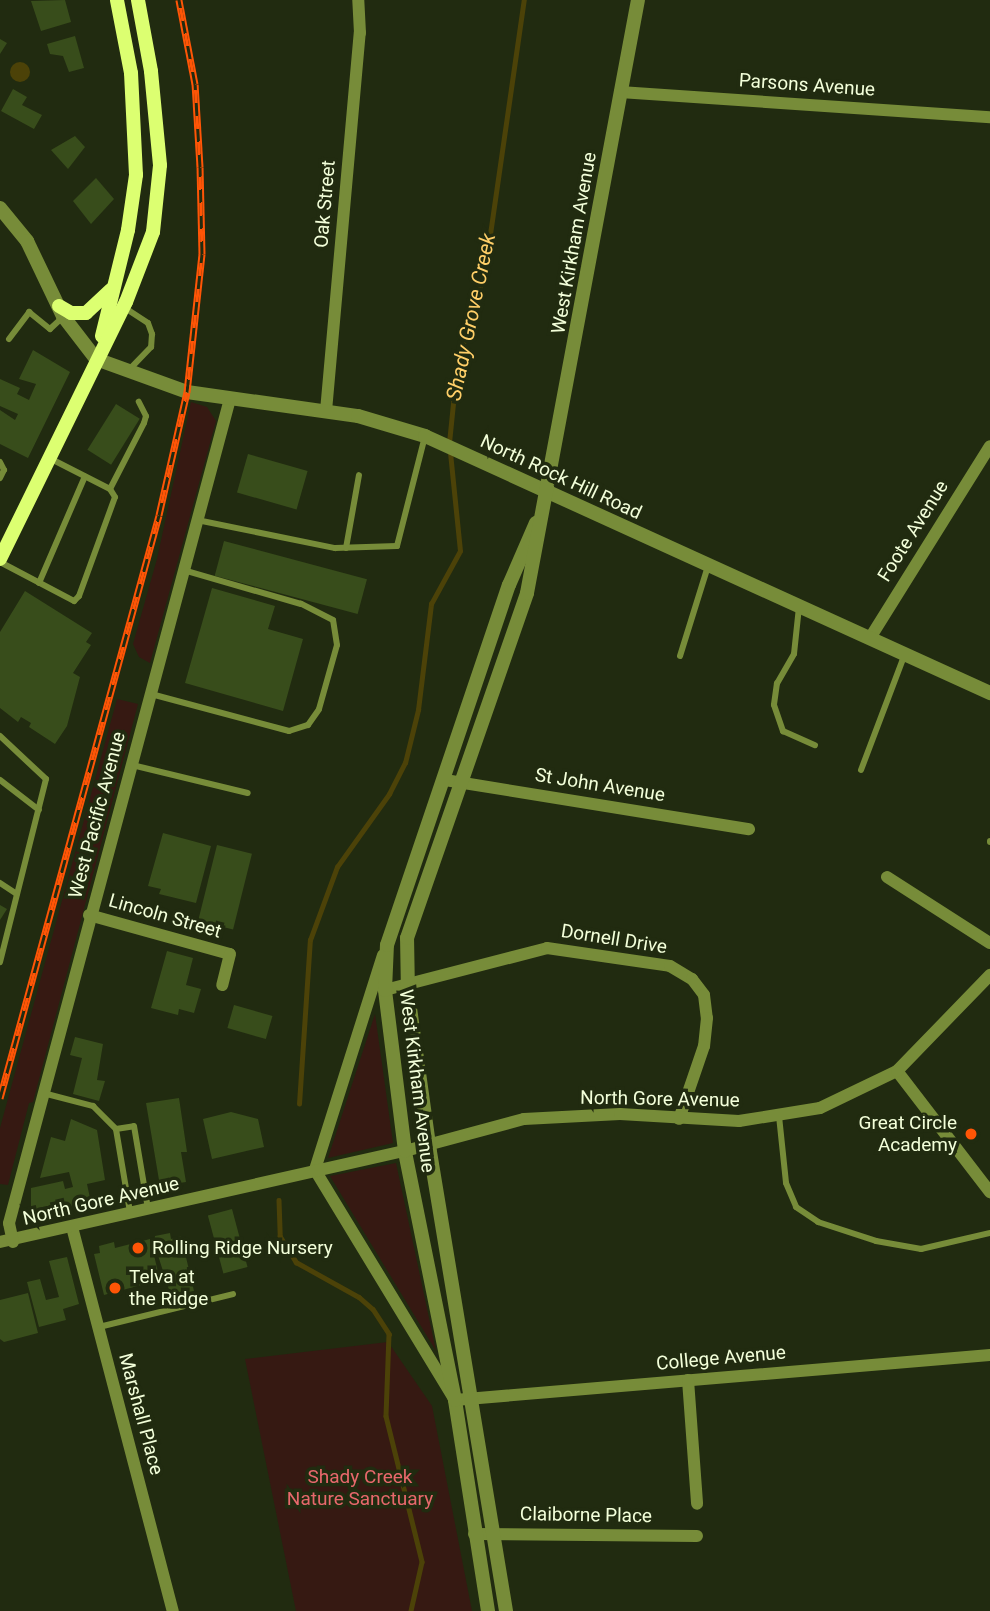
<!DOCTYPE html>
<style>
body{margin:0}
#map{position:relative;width:990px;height:1611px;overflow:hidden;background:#212b10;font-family:Roboto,sans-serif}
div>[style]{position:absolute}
.green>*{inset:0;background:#361912}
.water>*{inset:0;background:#4c4208}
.round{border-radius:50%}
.stream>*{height:4.5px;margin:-2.25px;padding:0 2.25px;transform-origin:2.25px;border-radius:2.25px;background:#4c4208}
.building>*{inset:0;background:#384d1b;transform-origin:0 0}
.service>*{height:6px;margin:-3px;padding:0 3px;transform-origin:3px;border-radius:3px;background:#778c39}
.minor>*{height:12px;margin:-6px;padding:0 6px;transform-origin:6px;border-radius:6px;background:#778c39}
.tertiary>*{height:14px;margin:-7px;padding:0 7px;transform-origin:7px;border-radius:7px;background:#778c39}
.secondary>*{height:14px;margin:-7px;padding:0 7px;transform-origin:7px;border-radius:7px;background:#dcff71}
.rail>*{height:7px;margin-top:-3.5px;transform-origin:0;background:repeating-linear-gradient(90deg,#212b10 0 13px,#ff5506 0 26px);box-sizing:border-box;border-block:2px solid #ff5506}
.dots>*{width:19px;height:19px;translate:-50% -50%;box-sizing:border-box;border:4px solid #212b10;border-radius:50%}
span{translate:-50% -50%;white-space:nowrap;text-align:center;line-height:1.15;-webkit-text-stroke:7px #212b10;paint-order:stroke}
.street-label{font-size:19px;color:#f3ffda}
.poi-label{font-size:19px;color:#f3ffda}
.right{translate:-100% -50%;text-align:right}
.left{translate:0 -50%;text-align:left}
.park-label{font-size:19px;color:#e7686c}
.water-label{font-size:21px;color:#ffcf68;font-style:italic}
</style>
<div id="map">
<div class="green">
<i style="clip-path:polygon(191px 402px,207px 407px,216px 421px,150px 663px,139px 657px,133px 644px,157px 559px)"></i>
<i style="clip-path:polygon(117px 699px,138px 704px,33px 1102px,29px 1103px,8px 1185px,0 1184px,0 1128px)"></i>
<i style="clip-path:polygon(375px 1014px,393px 1143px,328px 1158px)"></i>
<i style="clip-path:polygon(396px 1163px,436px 1351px,330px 1176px)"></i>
<i style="clip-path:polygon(388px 1342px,432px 1406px,472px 1611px,296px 1611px,245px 1359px)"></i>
</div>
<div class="water">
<i class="round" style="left:10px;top:62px;width:20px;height:20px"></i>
</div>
<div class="stream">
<i style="left:449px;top:443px;width:79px;rotate:-84.2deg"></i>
<i style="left:457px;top:364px;width:99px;rotate:-73.6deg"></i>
<i style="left:485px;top:269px;width:272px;rotate:-81.8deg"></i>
<i style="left:299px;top:1104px;width:164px;rotate:-86.2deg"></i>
<i style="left:310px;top:940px;width:78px;rotate:-69.7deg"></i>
<i style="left:337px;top:867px;width:90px;rotate:-54.5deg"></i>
<i style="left:389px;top:794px;width:35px;rotate:-63deg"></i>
<i style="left:405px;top:763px;width:55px;rotate:-76.2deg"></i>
<i style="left:418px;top:710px;width:107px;rotate:-83deg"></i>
<i style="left:431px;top:604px;width:60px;rotate:-61.3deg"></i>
<i style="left:460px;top:551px;width:100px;rotate:-95.8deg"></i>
<i style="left:279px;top:1200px;width:36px;rotate:88deg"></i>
<i style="left:280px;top:1236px;width:31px;rotate:58deg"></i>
<i style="left:296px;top:1262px;width:72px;rotate:29.1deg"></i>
<i style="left:359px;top:1297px;width:18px;rotate:41deg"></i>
<i style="left:373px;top:1309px;width:30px;rotate:57deg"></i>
<i style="left:389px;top:1334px;width:82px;rotate:92.1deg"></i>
<i style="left:386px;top:1416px;width:150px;rotate:76.1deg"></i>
<i style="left:422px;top:1562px;width:50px;rotate:102.7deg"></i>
</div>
<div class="building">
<i style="clip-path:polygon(65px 0,71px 22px,41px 31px,31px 1px)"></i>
<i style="clip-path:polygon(75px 36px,84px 68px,69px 72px,63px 56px,50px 54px,47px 44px)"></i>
<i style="clip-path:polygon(0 39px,7px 43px,0 54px)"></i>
<i style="clip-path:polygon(13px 89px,27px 97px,22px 105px,42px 115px,34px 129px,1px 111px)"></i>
<i style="clip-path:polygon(75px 136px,85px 147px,68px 169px,51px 150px)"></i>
<i style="clip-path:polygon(96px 178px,114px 199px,91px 224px,73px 201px)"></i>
<i style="clip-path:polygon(33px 350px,70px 372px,28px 458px,0 444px,0 410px,15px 420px,18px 414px,0 406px,0 379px,20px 388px,17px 394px,29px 400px,36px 384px,19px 379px)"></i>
<i style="left:116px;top:404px;width:28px;height:54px;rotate:32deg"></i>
<i style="left:248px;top:454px;width:62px;height:40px;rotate:16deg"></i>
<i style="left:224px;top:541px;width:148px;height:36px;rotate:15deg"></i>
<i style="clip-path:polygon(212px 588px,275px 606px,268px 629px,303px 639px,283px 711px,185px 683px)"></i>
<i style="clip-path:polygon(25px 591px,92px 633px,86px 642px,91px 645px,73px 673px,80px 677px,67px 726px,55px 744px,29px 727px,31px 723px,21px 717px,18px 722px,0 708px,0 632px)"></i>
<i style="clip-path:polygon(163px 833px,211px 846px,196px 903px,159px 894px,161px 889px,148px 886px)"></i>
<i style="left:217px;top:845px;width:36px;height:78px;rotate:14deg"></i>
<i style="clip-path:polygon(0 905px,7px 909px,0 920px)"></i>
<i style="clip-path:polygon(167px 951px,193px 958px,186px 985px,201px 989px,194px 1013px,179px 1009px,178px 1015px,151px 1008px)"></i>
<i style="left:234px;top:1005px;width:40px;height:24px;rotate:16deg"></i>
<i style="clip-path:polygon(75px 1037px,103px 1044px,97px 1080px,105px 1081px,99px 1101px,73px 1094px,82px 1058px,70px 1055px)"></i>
<i style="clip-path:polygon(179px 1098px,187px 1152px,181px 1152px,186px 1182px,160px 1186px,146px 1103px)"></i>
<i style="clip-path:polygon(231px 1112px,258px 1119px,264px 1147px,212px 1159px,203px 1119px)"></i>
<i style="clip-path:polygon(71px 1119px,97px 1130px,105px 1180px,87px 1184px,91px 1203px,31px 1217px,31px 1188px,63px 1181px,65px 1189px,73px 1187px,69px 1172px,40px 1178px,51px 1137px,65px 1141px)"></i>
<i style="left:232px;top:1209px;width:60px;height:25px;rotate:75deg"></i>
<i style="clip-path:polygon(170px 1233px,171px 1239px,181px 1236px,194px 1291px,171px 1296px,154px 1243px,155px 1236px)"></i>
<i style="clip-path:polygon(150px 1239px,160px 1280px,104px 1295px,94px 1254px,100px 1253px,99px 1246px,114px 1242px,115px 1248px)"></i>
<i style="clip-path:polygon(67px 1257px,79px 1304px,63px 1309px,66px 1320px,39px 1327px,27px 1282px,40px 1279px,46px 1300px,59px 1297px,49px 1261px)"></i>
<i style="clip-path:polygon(28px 1293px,38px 1333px,4px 1342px,0 1339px,0 1300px)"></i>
</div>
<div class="service">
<i style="left:125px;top:308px;width:27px;rotate:33deg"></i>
<i style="left:148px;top:323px;width:12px;rotate:70deg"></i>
<i style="left:152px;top:334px;width:13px;rotate:94deg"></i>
<i style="left:151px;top:347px;width:30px;rotate:134deg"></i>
<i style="left:9px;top:339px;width:34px;rotate:-53deg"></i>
<i style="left:29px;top:312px;width:27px;rotate:39deg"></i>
<i style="left:50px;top:329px;width:16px;rotate:-43deg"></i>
<i style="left:0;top:462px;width:9px;rotate:63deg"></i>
<i style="left:4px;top:470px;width:9px;rotate:117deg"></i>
<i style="left:110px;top:489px;width:74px;rotate:-62.7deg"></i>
<i style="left:144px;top:423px;width:7px;rotate:-74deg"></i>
<i style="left:146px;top:416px;width:16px;rotate:-117deg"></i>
<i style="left:197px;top:520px;width:141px;rotate:11.5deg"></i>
<i style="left:335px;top:548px;width:62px;rotate:-1.8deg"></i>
<i style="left:397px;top:546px;width:114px;rotate:-75.7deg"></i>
<i style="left:346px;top:548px;width:74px;rotate:-79.9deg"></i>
<i style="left:0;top:562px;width:84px;rotate:27.8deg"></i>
<i style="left:74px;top:601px;width:7px;rotate:-45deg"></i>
<i style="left:79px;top:596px;width:105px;rotate:-70deg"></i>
<i style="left:115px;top:497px;width:9px;rotate:-122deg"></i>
<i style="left:110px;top:489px;width:66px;rotate:-153deg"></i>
<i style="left:39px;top:583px;width:116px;rotate:-66.7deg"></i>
<i style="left:799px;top:607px;width:47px;rotate:96.1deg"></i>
<i style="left:794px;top:654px;width:34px;rotate:120deg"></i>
<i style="left:777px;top:683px;width:22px;rotate:98deg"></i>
<i style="left:774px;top:705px;width:28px;rotate:71deg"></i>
<i style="left:783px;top:731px;width:35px;rotate:24deg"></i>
<i style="left:680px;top:656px;width:94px;rotate:-72.7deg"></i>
<i style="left:151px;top:694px;width:143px;rotate:15deg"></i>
<i style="left:289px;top:731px;width:20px;rotate:-18deg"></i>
<i style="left:308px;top:725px;width:19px;rotate:-55deg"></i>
<i style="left:319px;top:709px;width:66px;rotate:-74.3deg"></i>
<i style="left:337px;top:645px;width:25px;rotate:-99deg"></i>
<i style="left:333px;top:620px;width:36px;rotate:-153deg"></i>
<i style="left:301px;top:604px;width:123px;rotate:-163.9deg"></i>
<i style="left:0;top:736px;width:63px;rotate:43.1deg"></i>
<i style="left:46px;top:779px;width:189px;rotate:104.1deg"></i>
<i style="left:132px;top:765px;width:119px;rotate:13.6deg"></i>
<i style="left:861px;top:770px;width:122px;rotate:-69.3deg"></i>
<i style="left:0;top:780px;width:49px;rotate:37.6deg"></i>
<i style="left:990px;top:842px;width:1px;rotate:-90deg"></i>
<i style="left:0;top:883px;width:20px;rotate:33deg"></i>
<i style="left:43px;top:1093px;width:52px;rotate:14.6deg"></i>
<i style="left:93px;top:1106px;width:33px;rotate:45deg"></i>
<i style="left:779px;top:1116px;width:67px;rotate:84deg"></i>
<i style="left:786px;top:1183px;width:26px;rotate:67deg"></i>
<i style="left:796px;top:1207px;width:27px;rotate:34deg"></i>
<i style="left:818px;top:1222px;width:61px;rotate:18.1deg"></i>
<i style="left:876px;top:1241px;width:46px;rotate:10.1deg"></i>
<i style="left:921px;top:1249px;width:71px;rotate:-13.1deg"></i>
<i style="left:130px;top:1212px;width:84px;rotate:-99.6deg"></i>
<i style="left:116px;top:1129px;width:18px;rotate:-9deg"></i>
<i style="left:134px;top:1126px;width:84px;rotate:80.4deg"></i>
<i style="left:99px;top:1327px;width:138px;rotate:-13.8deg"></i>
</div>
<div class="minor">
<i style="left:620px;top:92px;width:371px;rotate:3.9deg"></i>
<i style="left:326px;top:411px;width:380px;rotate:-84.9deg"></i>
<i style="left:360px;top:33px;width:33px;rotate:-93deg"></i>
<i style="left:870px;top:638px;width:226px;rotate:-58deg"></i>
<i style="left:445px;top:780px;width:308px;rotate:9.2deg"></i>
<i style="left:887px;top:877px;width:122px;rotate:32.7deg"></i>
<i style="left:89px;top:915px;width:146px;rotate:15.5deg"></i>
<i style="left:230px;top:954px;width:32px;rotate:104deg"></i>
<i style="left:383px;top:955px;width:225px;rotate:107.6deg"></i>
<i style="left:315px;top:1170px;width:269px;rotate:58.7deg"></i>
<i style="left:455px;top:1400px;width:537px;rotate:-4.81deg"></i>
<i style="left:385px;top:990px;width:167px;rotate:-14.5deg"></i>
<i style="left:547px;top:948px;width:124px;rotate:8.3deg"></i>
<i style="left:670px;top:966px;width:26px;rotate:31deg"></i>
<i style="left:692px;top:979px;width:20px;rotate:53deg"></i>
<i style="left:704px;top:995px;width:23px;rotate:83deg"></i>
<i style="left:707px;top:1018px;width:28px;rotate:96deg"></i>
<i style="left:704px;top:1046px;width:77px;rotate:108.9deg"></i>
<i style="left:897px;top:1071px;width:153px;rotate:52.5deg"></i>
<i style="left:72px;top:1227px;width:397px;rotate:75.3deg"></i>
<i style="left:0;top:1242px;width:415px;rotate:-12.7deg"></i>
<i style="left:405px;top:1151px;width:123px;rotate:-15.1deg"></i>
<i style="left:524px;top:1119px;width:96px;rotate:-3deg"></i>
<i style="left:620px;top:1114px;width:119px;rotate:3.4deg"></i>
<i style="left:739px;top:1121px;width:82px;rotate:-9.1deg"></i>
<i style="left:820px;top:1108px;width:85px;rotate:-25.7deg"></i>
<i style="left:897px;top:1071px;width:134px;rotate:-45.9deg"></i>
<i style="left:13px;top:1242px;width:19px;rotate:-102deg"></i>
<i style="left:9px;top:1223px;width:853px;rotate:-74.99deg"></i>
<i style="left:688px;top:1380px;width:124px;rotate:85.8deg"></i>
<i style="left:474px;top:1534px;width:223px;rotate:0.5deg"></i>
</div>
<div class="tertiary">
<i style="left:0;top:208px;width:43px;rotate:50.7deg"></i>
<i style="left:27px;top:241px;width:83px;rotate:64.4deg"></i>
<i style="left:63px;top:316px;width:54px;rotate:52.5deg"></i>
<i style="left:96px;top:359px;width:97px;rotate:19.9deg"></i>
<i style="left:187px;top:392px;width:173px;rotate:8deg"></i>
<i style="left:358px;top:416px;width:70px;rotate:16.6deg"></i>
<i style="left:425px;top:436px;width:621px;rotate:24.46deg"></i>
<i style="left:488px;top:1611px;width:214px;rotate:-98.9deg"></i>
<i style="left:455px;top:1400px;width:254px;rotate:-101.4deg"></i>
<i style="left:405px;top:1151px;width:162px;rotate:-97.1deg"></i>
<i style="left:385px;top:990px;width:45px;rotate:-87.5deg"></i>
<i style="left:387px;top:945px;width:380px;rotate:-71.3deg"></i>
<i style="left:509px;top:585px;width:68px;rotate:-66.5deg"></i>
<i style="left:506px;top:1611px;width:465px;rotate:-99.4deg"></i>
<i style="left:430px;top:1152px;width:161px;rotate:-97.9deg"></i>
<i style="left:408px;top:993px;width:55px;rotate:-91deg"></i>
<i style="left:407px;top:938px;width:365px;rotate:-70.8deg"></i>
<i style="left:527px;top:593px;width:603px;rotate:-79.4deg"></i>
</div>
<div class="secondary">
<i style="left:59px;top:306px;width:14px;rotate:30deg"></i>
<i style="left:71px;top:313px;width:15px"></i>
<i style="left:86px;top:313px;width:34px;rotate:-43deg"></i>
<i style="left:102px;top:336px;width:109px;rotate:-76.2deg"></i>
<i style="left:128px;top:230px;width:56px;rotate:-81.7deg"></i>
<i style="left:136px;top:175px;width:102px;rotate:-92.8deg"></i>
<i style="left:131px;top:73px;width:74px;rotate:-100.9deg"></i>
<i style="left:0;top:559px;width:286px;rotate:-63.9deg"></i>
<i style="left:126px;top:302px;width:75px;rotate:-68.9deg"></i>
<i style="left:153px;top:232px;width:67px;rotate:-84deg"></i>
<i style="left:160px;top:165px;width:94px;rotate:-95.5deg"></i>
<i style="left:151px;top:71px;width:72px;rotate:-100.4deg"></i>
</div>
<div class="rail">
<i style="left:0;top:1098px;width:604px;rotate:-74.74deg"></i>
<i style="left:159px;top:515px;width:126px;rotate:-77.2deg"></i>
<i style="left:187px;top:392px;width:139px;rotate:-83.8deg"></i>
<i style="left:202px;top:254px;width:87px;rotate:-91.3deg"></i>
<i style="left:200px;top:167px;width:83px;rotate:-93.4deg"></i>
<i style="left:195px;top:84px;width:86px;rotate:-100.8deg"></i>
</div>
<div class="dots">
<i style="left:971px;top:1134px;background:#ff5506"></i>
<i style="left:138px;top:1248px;background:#ff5506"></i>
<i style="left:115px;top:1288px;background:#ff5506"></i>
</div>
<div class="street-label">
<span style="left:807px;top:85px;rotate:4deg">Parsons Avenue</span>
<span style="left:325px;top:204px;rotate:-85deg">Oak Street</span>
<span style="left:574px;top:243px;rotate:-80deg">West Kirkham Avenue</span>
<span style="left:561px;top:477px;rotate:25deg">North Rock Hill Road</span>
<span style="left:913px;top:531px;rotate:-58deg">Foote Avenue</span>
<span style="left:600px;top:785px;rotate:9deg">St John Avenue</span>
<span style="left:97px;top:815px;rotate:-75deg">West Pacific Avenue</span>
<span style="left:165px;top:916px;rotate:16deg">Lincoln Street</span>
<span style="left:614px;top:939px;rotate:9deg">Dornell Drive</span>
<span style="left:417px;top:1081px;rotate:83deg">West Kirkham Avenue</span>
<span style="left:660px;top:1099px;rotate:1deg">North Gore Avenue</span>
<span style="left:101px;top:1201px;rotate:-13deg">North Gore Avenue</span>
<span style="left:721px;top:1358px;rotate:-5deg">College Avenue</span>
<span style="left:141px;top:1414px;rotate:75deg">Marshall Place</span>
<span style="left:586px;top:1515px;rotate:1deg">Claiborne Place</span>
</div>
<div class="poi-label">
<span class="right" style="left:957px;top:1134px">Great Circle<br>Academy</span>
<span class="left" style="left:152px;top:1248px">Rolling Ridge Nursery</span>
<span class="left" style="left:129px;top:1288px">Telva at<br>the Ridge</span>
</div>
<div class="park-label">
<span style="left:360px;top:1488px">Shady Creek<br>Nature Sanctuary</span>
</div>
<div class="water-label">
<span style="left:471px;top:317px;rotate:-78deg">Shady Grove Creek</span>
</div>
</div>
